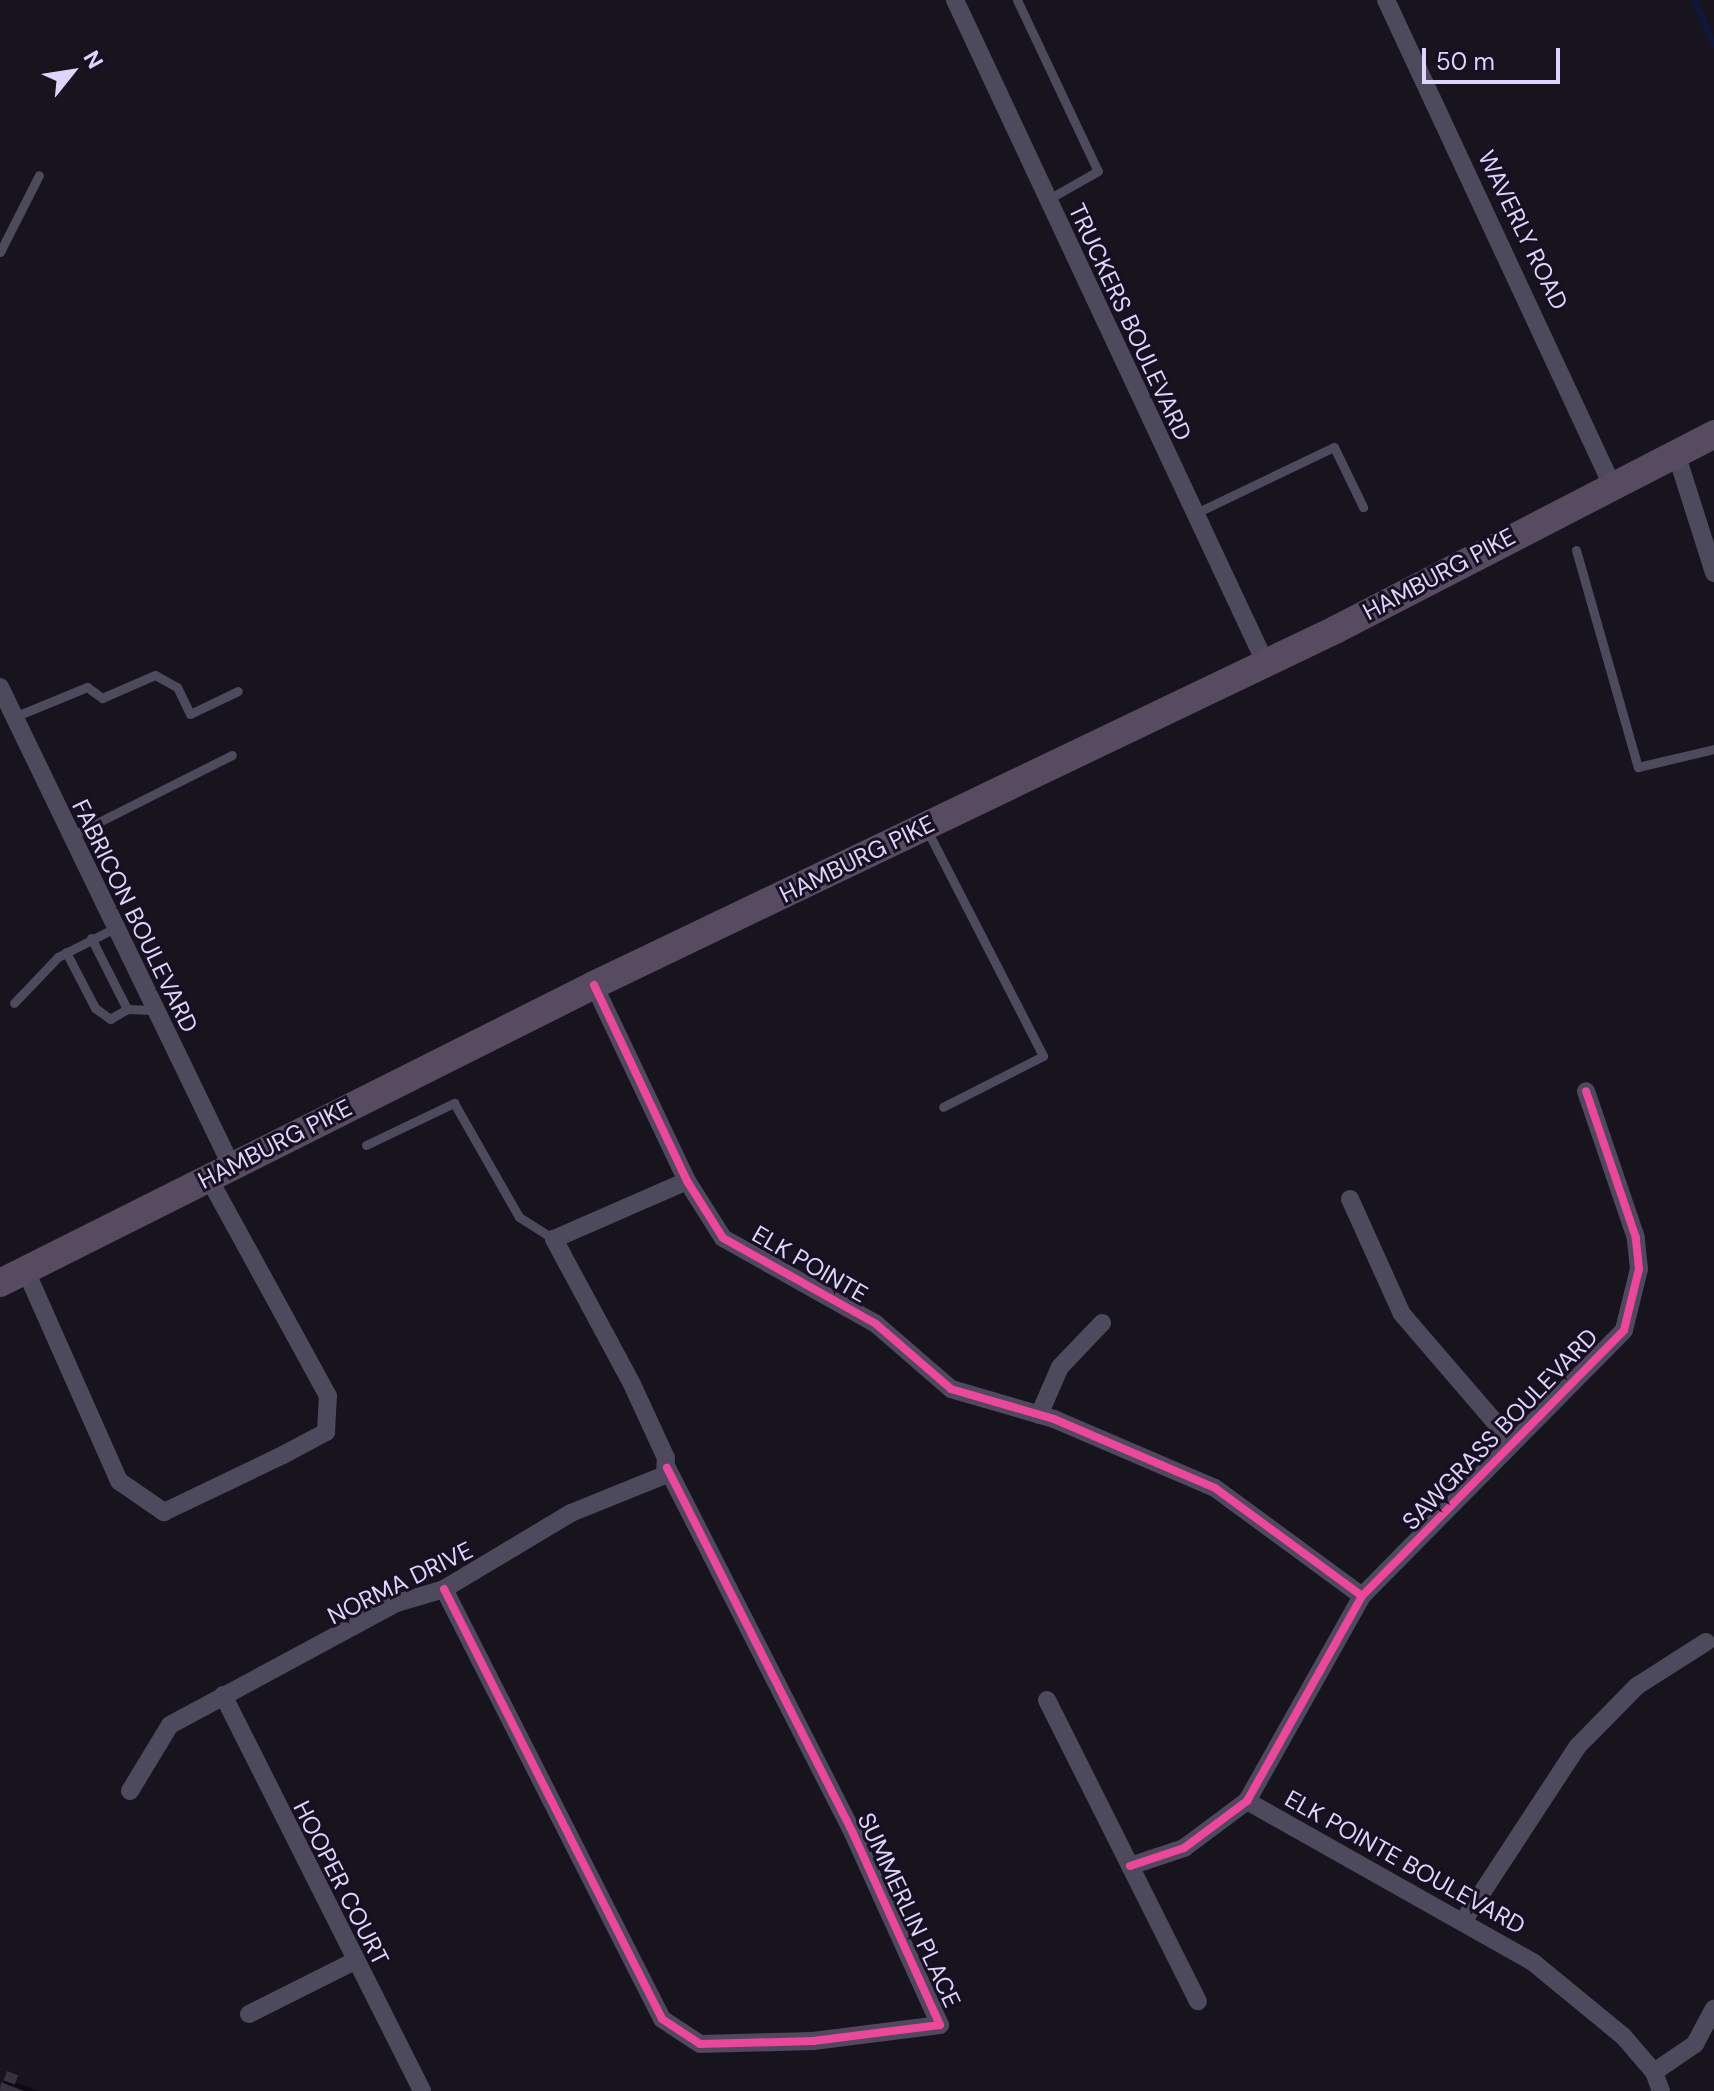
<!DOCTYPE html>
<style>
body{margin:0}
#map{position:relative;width:1714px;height:2091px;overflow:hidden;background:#17141e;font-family:"DM Sans",sans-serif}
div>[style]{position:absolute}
.shadow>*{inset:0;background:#0007}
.stream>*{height:6px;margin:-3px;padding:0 3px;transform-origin:3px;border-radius:3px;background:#0f173a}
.building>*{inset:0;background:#373240;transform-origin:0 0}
.lane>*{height:9px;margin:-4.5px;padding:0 4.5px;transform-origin:4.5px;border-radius:4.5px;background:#4d4a5e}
.street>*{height:18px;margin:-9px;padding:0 9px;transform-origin:9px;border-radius:9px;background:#4d4a5e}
.primary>*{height:28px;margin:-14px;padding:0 14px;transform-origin:14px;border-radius:14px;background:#574b62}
.cycleway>*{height:8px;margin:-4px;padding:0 4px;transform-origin:4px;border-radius:4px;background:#ed469a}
span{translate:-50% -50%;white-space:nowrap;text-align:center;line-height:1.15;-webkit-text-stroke:6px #161022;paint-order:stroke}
.street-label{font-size:24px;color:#dfd4fc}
.north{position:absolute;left:32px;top:32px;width:80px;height:80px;-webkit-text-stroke:6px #161022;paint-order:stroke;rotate:60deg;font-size:22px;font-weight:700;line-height:32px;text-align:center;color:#dfd4fc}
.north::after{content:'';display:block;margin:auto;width:28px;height:36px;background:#dfd4fc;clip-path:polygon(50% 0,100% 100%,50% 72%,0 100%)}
.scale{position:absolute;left:1422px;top:48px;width:138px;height:36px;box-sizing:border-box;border:4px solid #dfd4fc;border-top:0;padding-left:10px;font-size:24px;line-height:28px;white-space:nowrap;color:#dfd4fc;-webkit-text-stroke:6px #161022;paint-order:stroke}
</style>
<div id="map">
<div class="shadow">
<i style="clip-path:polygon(9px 2072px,18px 2073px,15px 2082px,38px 2091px,0 2091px)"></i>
</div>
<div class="stream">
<i style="left:1694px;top:0;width:49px;rotate:66deg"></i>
</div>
<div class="building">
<i style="left:7px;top:2071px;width:12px;height:10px;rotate:20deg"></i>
<i style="clip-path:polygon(1px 2082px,24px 2091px,0 2091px)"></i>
</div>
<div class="lane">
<i style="left:1017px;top:0;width:189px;rotate:64.7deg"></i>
<i style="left:1098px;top:171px;width:59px;rotate:150.4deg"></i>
<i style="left:0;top:252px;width:86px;rotate:-63.1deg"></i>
<i style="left:1194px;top:514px;width:155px;rotate:-25.6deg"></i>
<i style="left:1334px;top:447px;width:67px;rotate:64.2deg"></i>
<i style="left:1576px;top:550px;width:226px;rotate:74.1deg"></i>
<i style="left:1638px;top:767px;width:78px;rotate:-13.3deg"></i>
<i style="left:14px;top:717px;width:79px;rotate:-22.3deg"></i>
<i style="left:87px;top:687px;width:19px;rotate:36deg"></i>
<i style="left:102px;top:698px;width:58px;rotate:-23.5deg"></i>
<i style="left:155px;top:675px;width:25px;rotate:29deg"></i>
<i style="left:177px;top:687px;width:30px;rotate:64deg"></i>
<i style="left:190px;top:714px;width:53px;rotate:-25.6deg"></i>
<i style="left:927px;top:830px;width:254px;rotate:62.8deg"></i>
<i style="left:1043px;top:1056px;width:112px;rotate:153deg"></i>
<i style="left:71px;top:836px;width:180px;rotate:-26.7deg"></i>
<i style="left:91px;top:938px;width:80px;rotate:63.1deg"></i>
<i style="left:127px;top:1009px;width:26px;rotate:2deg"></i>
<i style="left:66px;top:952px;width:63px;rotate:62.6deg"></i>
<i style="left:95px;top:1008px;width:19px;rotate:36deg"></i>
<i style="left:110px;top:1019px;width:20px;rotate:-30deg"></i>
<i style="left:14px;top:1003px;width:64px;rotate:-46.3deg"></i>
<i style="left:58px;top:957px;width:62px;rotate:-27deg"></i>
<i style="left:366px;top:1145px;width:98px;rotate:-25.5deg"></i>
<i style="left:454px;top:1103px;width:131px;rotate:60.3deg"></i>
<i style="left:519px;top:1217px;width:41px;rotate:32.2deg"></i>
</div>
<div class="street">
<i style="left:955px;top:0;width:731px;rotate:64.91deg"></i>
<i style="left:1386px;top:0;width:533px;rotate:65.02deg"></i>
<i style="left:1676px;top:453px;width:126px;rotate:72.4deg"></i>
<i style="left:0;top:687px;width:531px;rotate:64.21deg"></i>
<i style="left:594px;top:985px;width:217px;rotate:64.6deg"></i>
<i style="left:687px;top:1181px;width:67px;rotate:57.7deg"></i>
<i style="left:723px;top:1238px;width:176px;rotate:29.3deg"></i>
<i style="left:876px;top:1324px;width:99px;rotate:40.9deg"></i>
<i style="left:951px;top:1389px;width:107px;rotate:16.2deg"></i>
<i style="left:1054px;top:1419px;width:175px;rotate:23.2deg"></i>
<i style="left:1215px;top:1488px;width:182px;rotate:36.3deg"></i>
<i style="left:1350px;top:1199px;width:126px;rotate:65.7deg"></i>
<i style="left:1402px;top:1314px;width:170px;rotate:49.3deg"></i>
<i style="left:26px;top:1271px;width:230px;rotate:66.1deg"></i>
<i style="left:119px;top:1481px;width:55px;rotate:34.6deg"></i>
<i style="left:164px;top:1512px;width:132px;rotate:-25.6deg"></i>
<i style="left:283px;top:1455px;width:49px;rotate:-28.1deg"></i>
<i style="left:326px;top:1432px;width:36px;rotate:-87deg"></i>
<i style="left:328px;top:1396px;width:250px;rotate:-118.7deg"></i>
<i style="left:1039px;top:1415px;width:52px;rotate:-66.4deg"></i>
<i style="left:1060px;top:1367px;width:61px;rotate:-46.3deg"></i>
<i style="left:444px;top:1589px;width:482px;rotate:63.1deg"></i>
<i style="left:662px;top:2019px;width:45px;rotate:33.3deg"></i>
<i style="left:700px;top:2044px;width:113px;rotate:-1.5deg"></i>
<i style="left:813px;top:2041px;width:128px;rotate:-7.2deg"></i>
<i style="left:940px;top:2025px;width:211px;rotate:-114.4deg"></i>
<i style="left:853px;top:1833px;width:410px;rotate:-117deg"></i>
<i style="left:223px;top:1695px;width:443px;rotate:63.3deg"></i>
<i style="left:1047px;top:1700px;width:337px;rotate:63.4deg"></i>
<i style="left:130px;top:1791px;width:77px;rotate:-58.8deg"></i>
<i style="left:170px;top:1725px;width:258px;rotate:-28.3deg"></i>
<i style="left:397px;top:1603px;width:49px;rotate:-16.6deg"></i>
<i style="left:444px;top:1589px;width:148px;rotate:-30.9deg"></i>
<i style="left:571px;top:1513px;width:101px;rotate:-22deg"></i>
<i style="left:665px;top:1475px;width:17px;rotate:-87deg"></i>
<i style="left:666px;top:1458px;width:81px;rotate:-114.7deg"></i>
<i style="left:632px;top:1384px;width:165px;rotate:-118.3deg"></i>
<i style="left:554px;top:1239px;width:145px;rotate:-23.6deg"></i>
<i style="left:1247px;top:1801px;width:330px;rotate:29.4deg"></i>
<i style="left:1534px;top:1963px;width:115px;rotate:39.4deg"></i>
<i style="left:1623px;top:2036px;width:48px;rotate:49.3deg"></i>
<i style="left:1654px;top:2072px;width:20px;rotate:70deg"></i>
<i style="left:1130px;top:1866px;width:57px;rotate:-18.4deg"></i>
<i style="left:1184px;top:1848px;width:79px;rotate:-36.7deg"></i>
<i style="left:1247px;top:1801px;width:235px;rotate:-60.7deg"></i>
<i style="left:1362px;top:1596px;width:373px;rotate:-45.4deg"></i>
<i style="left:1624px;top:1330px;width:63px;rotate:-76.2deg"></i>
<i style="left:1639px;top:1269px;width:31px;rotate:-96deg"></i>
<i style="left:1636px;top:1238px;width:155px;rotate:-108.8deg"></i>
<i style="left:1464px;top:1920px;width:208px;rotate:-56.8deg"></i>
<i style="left:1578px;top:1746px;width:84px;rotate:-45.5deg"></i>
<i style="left:1637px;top:1686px;width:82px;rotate:-32.5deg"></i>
<i style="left:249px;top:2014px;width:116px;rotate:-26.6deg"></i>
<i style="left:1654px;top:2072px;width:50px;rotate:-34.3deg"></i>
<i style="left:1695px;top:2044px;width:40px;rotate:-62deg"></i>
</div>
<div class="primary">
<i style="left:0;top:1283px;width:665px;rotate:-26.64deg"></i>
<i style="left:594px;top:985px;width:822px;rotate:-25.6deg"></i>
<i style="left:1335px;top:630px;width:427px;rotate:-27.3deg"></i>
</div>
<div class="cycleway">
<i style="left:594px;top:985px;width:217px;rotate:64.6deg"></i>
<i style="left:687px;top:1181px;width:67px;rotate:57.7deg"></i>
<i style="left:723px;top:1238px;width:176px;rotate:29.3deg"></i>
<i style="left:876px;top:1324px;width:99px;rotate:40.9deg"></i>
<i style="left:951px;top:1389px;width:107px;rotate:16.2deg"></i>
<i style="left:1054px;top:1419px;width:175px;rotate:23.2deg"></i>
<i style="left:1215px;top:1488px;width:182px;rotate:36.3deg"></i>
<i style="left:444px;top:1589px;width:482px;rotate:63.1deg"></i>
<i style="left:662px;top:2019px;width:45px;rotate:33.3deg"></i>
<i style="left:700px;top:2044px;width:113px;rotate:-1.5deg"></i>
<i style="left:813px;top:2041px;width:128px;rotate:-7.2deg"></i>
<i style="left:940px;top:2025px;width:211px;rotate:-114.4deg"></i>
<i style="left:853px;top:1833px;width:410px;rotate:-117deg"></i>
<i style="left:1130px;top:1866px;width:57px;rotate:-18.4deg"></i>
<i style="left:1184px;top:1848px;width:79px;rotate:-36.7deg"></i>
<i style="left:1247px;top:1801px;width:235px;rotate:-60.7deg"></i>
<i style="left:1362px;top:1596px;width:373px;rotate:-45.4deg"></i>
<i style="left:1624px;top:1330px;width:63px;rotate:-76.2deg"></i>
<i style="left:1639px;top:1269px;width:31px;rotate:-96deg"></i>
<i style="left:1636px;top:1238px;width:155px;rotate:-108.8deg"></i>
</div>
<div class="street-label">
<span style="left:1523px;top:230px;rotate:64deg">WAVERLY ROAD</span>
<span style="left:1130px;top:322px;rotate:65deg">TRUCKERS BOULEVARD</span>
<span style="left:1439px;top:574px;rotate:-28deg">HAMBURG PIKE</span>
<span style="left:857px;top:859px;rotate:-26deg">HAMBURG PIKE</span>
<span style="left:135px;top:916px;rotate:64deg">FABRICON BOULEVARD</span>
<span style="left:275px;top:1144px;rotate:-27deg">HAMBURG PIKE</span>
<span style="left:810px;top:1264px;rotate:30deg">ELK POINTE</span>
<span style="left:1500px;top:1429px;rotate:-46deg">SAWGRASS BOULEVARD</span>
<span style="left:400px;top:1583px;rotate:-26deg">NORMA DRIVE</span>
<span style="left:1405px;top:1862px;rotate:29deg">ELK POINTE BOULEVARD</span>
<span style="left:341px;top:1883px;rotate:63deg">HOOPER COURT</span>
<span style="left:909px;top:1910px;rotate:65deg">SUMMERLIN PLACE</span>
</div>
<div class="north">N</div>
<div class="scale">50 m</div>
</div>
